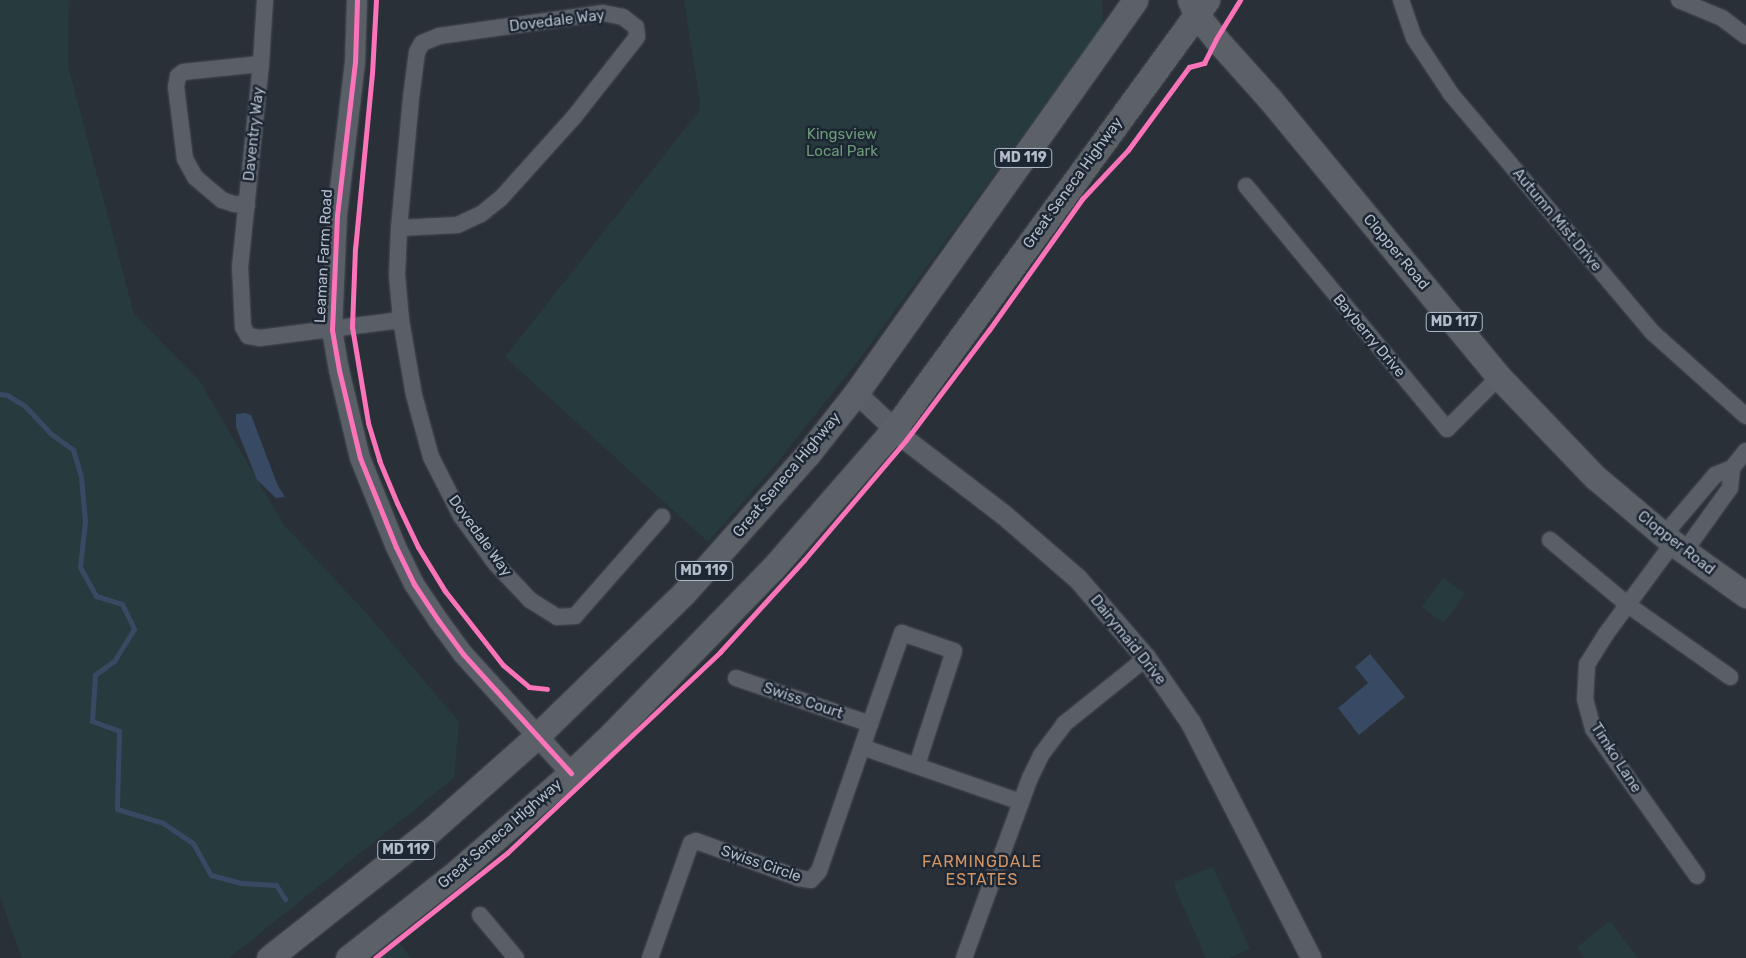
<!DOCTYPE html>
<style>
body{margin:0}
#map{position:relative;width:1746px;height:958px;overflow:hidden;background:#2a3038;font-family:Rubik,sans-serif}
div>[style]{position:absolute}
.green>*{inset:0;background:#273a3e;transform-origin:0 0}
.water>*{inset:0;background:#384963}
.stream>*{height:5px;margin:-2.5px;padding:0 2.5px;transform-origin:2.5px;border-radius:2.5px;background:#384963}
.roads{filter:drop-shadow(0 0 1px #484c53) drop-shadow(0 0 1px #484c53)}
.minor>*{height:16px;margin:-8px;padding:0 8px;transform-origin:8px;border-radius:8px;background:#5a5e66}
.tertiary>*{height:20px;margin:-10px;padding:0 10px;transform-origin:10px;border-radius:10px;background:#5a5e66}
.primary>*{height:25px;margin:-12.5px;padding:0 12.5px;transform-origin:12.5px;border-radius:12.5px;background:#5c6168}
.cycleway>*{height:5px;margin:-2.5px;padding:0 2.5px;transform-origin:2.5px;border-radius:2.5px;background:#fb73b8}
span{translate:-50% -50%;white-space:nowrap;text-align:center;line-height:1.15;-webkit-text-stroke:5px #1d2633;paint-order:stroke}
.shield-label span{padding:1px 4px;background:#1d2633;border:1px solid;border-radius:4px;-webkit-text-stroke-width:0}
.shield-label{font-size:14px;color:#b4bcc9;font-weight:700}
.street-label{font-size:15px;color:#b4bcc9}
.park-label{font-size:15px;color:#6b9a76}
.neighbourhood-label{font-size:16px;color:#d59563;letter-spacing:1px}
</style>
<div id="map">
<div class="green">
<i style="clip-path:polygon(0 0,69px 0,68px 66px,134px 314px,199px 380px,283px 524px,369px 616px,459px 722px,454px 778px,229px 958px,22px 958px,0 897px)"></i>
<i style="clip-path:polygon(684px 0,1102px 0,1103px 26px,858px 361px,772px 469px,708px 542px,505px 357px,699px 111px,700px 101px)"></i>
<i style="left:1443px;top:578px;width:27px;height:36px;rotate:36deg"></i>
<i style="clip-path:polygon(1213px 867px,1250px 949px,1229px 958px,1206px 958px,1175px 888px,1174px 882px)"></i>
<i style="clip-path:polygon(1610px 921px,1638px 958px,1584px 958px,1577px 947px)"></i>
<i style="clip-path:polygon(397px 940px,411px 958px,375px 958px)"></i>
</div>
<div class="water">
<i style="clip-path:polygon(245px 413px,251px 415px,278px 486px,285px 497px,276px 498px,257px 480px,236px 427px,236px 414px)"></i>
<i style="clip-path:polygon(1370px 654px,1405px 697px,1359px 735px,1338px 708px,1368px 683px,1355px 667px)"></i>
</div>
<div class="stream">
<i style="left:0;top:394px;width:7px;rotate:8deg"></i>
<i style="left:7px;top:395px;width:21px;rotate:31deg"></i>
<i style="left:25px;top:406px;width:37px;rotate:47deg"></i>
<i style="left:50px;top:433px;width:29px;rotate:36deg"></i>
<i style="left:73px;top:450px;width:28px;rotate:73deg"></i>
<i style="left:81px;top:477px;width:44px;rotate:84.8deg"></i>
<i style="left:85px;top:521px;width:46px;rotate:96.2deg"></i>
<i style="left:80px;top:567px;width:33px;rotate:61deg"></i>
<i style="left:96px;top:596px;width:27px;rotate:17deg"></i>
<i style="left:122px;top:604px;width:28px;rotate:64deg"></i>
<i style="left:134px;top:629px;width:38px;rotate:122deg"></i>
<i style="left:114px;top:661px;width:24px;rotate:144deg"></i>
<i style="left:95px;top:675px;width:46px;rotate:93.7deg"></i>
<i style="left:92px;top:721px;width:29px;rotate:20deg"></i>
<i style="left:119px;top:731px;width:78px;rotate:91.5deg"></i>
<i style="left:117px;top:809px;width:48px;rotate:16.9deg"></i>
<i style="left:163px;top:823px;width:36px;rotate:34deg"></i>
<i style="left:193px;top:843px;width:37px;rotate:61deg"></i>
<i style="left:211px;top:875px;width:30px;rotate:15deg"></i>
<i style="left:240px;top:883px;width:36px;rotate:3deg"></i>
<i style="left:276px;top:885px;width:17px;rotate:57deg"></i>
</div>
<div class="roads">
<div class="minor">
<i style="left:265px;top:0;width:64px;rotate:93.6deg"></i>
<i style="left:261px;top:64px;width:203px;rotate:95.9deg"></i>
<i style="left:240px;top:266px;width:61px;rotate:87.2deg"></i>
<i style="left:243px;top:327px;width:10px;rotate:61deg"></i>
<i style="left:248px;top:336px;width:12px;rotate:9deg"></i>
<i style="left:260px;top:338px;width:142px;rotate:-7.3deg"></i>
<i style="left:1401px;top:0;width:40px;rotate:71.1deg"></i>
<i style="left:1414px;top:38px;width:67px;rotate:56.5deg"></i>
<i style="left:1451px;top:94px;width:312px;rotate:49.8deg"></i>
<i style="left:1652px;top:332px;width:126px;rotate:41.8deg"></i>
<i style="left:1679px;top:0;width:47px;rotate:22.7deg"></i>
<i style="left:1722px;top:18px;width:30px;rotate:37deg"></i>
<i style="left:603px;top:13px;width:20px;rotate:11deg"></i>
<i style="left:623px;top:17px;width:16px;rotate:38deg"></i>
<i style="left:636px;top:27px;width:10px;rotate:84deg"></i>
<i style="left:637px;top:37px;width:102px;rotate:128.2deg"></i>
<i style="left:574px;top:117px;width:109px;rotate:132deg"></i>
<i style="left:501px;top:198px;width:26px;rotate:141deg"></i>
<i style="left:481px;top:214px;width:26px;rotate:155deg"></i>
<i style="left:457px;top:225px;width:58px;rotate:177deg"></i>
<i style="left:399px;top:228px;width:131px;rotate:-84.7deg"></i>
<i style="left:411px;top:98px;width:46px;rotate:-82.6deg"></i>
<i style="left:417px;top:52px;width:10px;rotate:-61deg"></i>
<i style="left:422px;top:43px;width:18px;rotate:-22deg"></i>
<i style="left:439px;top:36px;width:166px;rotate:-8deg"></i>
<i style="left:1246px;top:186px;width:315px;rotate:50.4deg"></i>
<i style="left:1447px;top:429px;width:74px;rotate:-45deg"></i>
<i style="left:247px;top:205px;width:13px;rotate:-176deg"></i>
<i style="left:234px;top:204px;width:13px;rotate:-162deg"></i>
<i style="left:222px;top:200px;width:35px;rotate:-140deg"></i>
<i style="left:195px;top:177px;width:21px;rotate:-119deg"></i>
<i style="left:185px;top:159px;width:73px;rotate:-97.1deg"></i>
<i style="left:176px;top:87px;width:11px;rotate:-80deg"></i>
<i style="left:178px;top:76px;width:6px;rotate:-39deg"></i>
<i style="left:183px;top:72px;width:78px;rotate:-5.9deg"></i>
<i style="left:399px;top:228px;width:47px;rotate:92.4deg"></i>
<i style="left:397px;top:275px;width:45px;rotate:84.9deg"></i>
<i style="left:401px;top:320px;width:76px;rotate:80.2deg"></i>
<i style="left:414px;top:395px;width:64px;rotate:74.7deg"></i>
<i style="left:431px;top:457px;width:66px;rotate:63deg"></i>
<i style="left:461px;top:516px;width:59px;rotate:53.9deg"></i>
<i style="left:496px;top:564px;width:50px;rotate:46.6deg"></i>
<i style="left:530px;top:600px;width:32px;rotate:32deg"></i>
<i style="left:557px;top:617px;width:18px;rotate:-3deg"></i>
<i style="left:575px;top:616px;width:132px;rotate:-48.7deg"></i>
<i style="left:1664px;top:535px;width:79px;rotate:-49.6deg"></i>
<i style="left:1715px;top:475px;width:18px;rotate:-22deg"></i>
<i style="left:1732px;top:468px;width:22px;rotate:-51deg"></i>
<i style="left:1550px;top:540px;width:102px;rotate:39.8deg"></i>
<i style="left:1628px;top:605px;width:125px;rotate:35.2deg"></i>
<i style="left:1673px;top:543px;width:113px;rotate:126.4deg"></i>
<i style="left:1606px;top:634px;width:36px;rotate:122deg"></i>
<i style="left:1587px;top:664px;width:35px;rotate:93deg"></i>
<i style="left:1585px;top:699px;width:31px;rotate:75deg"></i>
<i style="left:1593px;top:729px;width:180px;rotate:54.7deg"></i>
<i style="left:1684px;top:552px;width:79px;rotate:-54.3deg"></i>
<i style="left:1730px;top:488px;width:20px;rotate:-84deg"></i>
<i style="left:736px;top:678px;width:142px;rotate:18.9deg"></i>
<i style="left:862px;top:747px;width:121px;rotate:-70.7deg"></i>
<i style="left:902px;top:633px;width:55px;rotate:19.1deg"></i>
<i style="left:954px;top:651px;width:120px;rotate:108deg"></i>
<i style="left:480px;top:915px;width:56px;rotate:50.1deg"></i>
<i style="left:650px;top:958px;width:122px;rotate:-70.4deg"></i>
<i style="left:691px;top:843px;width:5px;rotate:-22deg"></i>
<i style="left:696px;top:841px;width:109px;rotate:19.9deg"></i>
<i style="left:798px;top:878px;width:13px;rotate:9deg"></i>
<i style="left:811px;top:880px;width:12px;rotate:-48deg"></i>
<i style="left:819px;top:871px;width:131px;rotate:-70.9deg"></i>
<i style="left:862px;top:747px;width:168px;rotate:19.1deg"></i>
<i style="left:964px;top:958px;width:192px;rotate:-69.9deg"></i>
<i style="left:1030px;top:778px;width:25px;rotate:-64deg"></i>
<i style="left:1041px;top:755px;width:39px;rotate:-53deg"></i>
<i style="left:1064px;top:724px;width:105px;rotate:-38.8deg"></i>
</div>
<div class="tertiary">
<i style="left:357px;top:0;width:62px;rotate:91.8deg"></i>
<i style="left:355px;top:62px;width:154px;rotate:96.7deg"></i>
<i style="left:337px;top:215px;width:115px;rotate:92.5deg"></i>
<i style="left:332px;top:330px;width:41px;rotate:80.1deg"></i>
<i style="left:339px;top:370px;width:90px;rotate:76.6deg"></i>
<i style="left:360px;top:458px;width:96px;rotate:68deg"></i>
<i style="left:396px;top:547px;width:41px;rotate:64.1deg"></i>
<i style="left:414px;top:584px;width:43px;rotate:56.3deg"></i>
<i style="left:438px;top:620px;width:42px;rotate:53.7deg"></i>
<i style="left:463px;top:654px;width:161px;rotate:47.8deg"></i>
<i style="left:856px;top:393px;width:69px;rotate:43.2deg"></i>
<i style="left:906px;top:440px;width:123px;rotate:37.4deg"></i>
<i style="left:1004px;top:515px;width:98px;rotate:40.9deg"></i>
<i style="left:1078px;top:579px;width:104px;rotate:49.3deg"></i>
<i style="left:1146px;top:658px;width:79px;rotate:55.3deg"></i>
<i style="left:1191px;top:723px;width:264px;rotate:62.9deg"></i>
</div>
<div class="primary">
<i style="left:1190px;top:0;width:15px;rotate:67deg"></i>
<i style="left:1196px;top:14px;width:32px;rotate:51deg"></i>
<i style="left:1216px;top:39px;width:79px;rotate:48.1deg"></i>
<i style="left:1269px;top:98px;width:362px;rotate:50.5deg"></i>
<i style="left:1499px;top:377px;width:139px;rotate:46.2deg"></i>
<i style="left:1595px;top:477px;width:102px;rotate:40.2deg"></i>
<i style="left:1673px;top:543px;width:90px;rotate:35.5deg"></i>
<i style="left:269px;top:958px;width:205px;rotate:-38.3deg"></i>
<i style="left:430px;top:831px;width:143px;rotate:-41.6deg"></i>
<i style="left:537px;top:736px;width:205px;rotate:-44.2deg"></i>
<i style="left:684px;top:593px;width:186px;rotate:-48.3deg"></i>
<i style="left:808px;top:454px;width:78px;rotate:-51.8deg"></i>
<i style="left:856px;top:393px;width:482px;rotate:-54.6deg"></i>
<i style="left:348px;top:958px;width:140px;rotate:-38.3deg"></i>
<i style="left:458px;top:871px;width:150px;rotate:-40.9deg"></i>
<i style="left:571px;top:773px;width:55px;rotate:-43.5deg"></i>
<i style="left:611px;top:735px;width:233px;rotate:-45.9deg"></i>
<i style="left:773px;top:568px;width:186px;rotate:-48.9deg"></i>
<i style="left:895px;top:428px;width:530px;rotate:-53.91deg"></i>
</div>
</div>
<div class="cycleway">
<i style="left:357px;top:0;width:62px;rotate:91.8deg"></i>
<i style="left:355px;top:62px;width:154px;rotate:96.7deg"></i>
<i style="left:337px;top:215px;width:115px;rotate:92.5deg"></i>
<i style="left:332px;top:330px;width:41px;rotate:80.1deg"></i>
<i style="left:339px;top:370px;width:90px;rotate:76.6deg"></i>
<i style="left:360px;top:458px;width:96px;rotate:68deg"></i>
<i style="left:396px;top:547px;width:41px;rotate:64.1deg"></i>
<i style="left:414px;top:584px;width:43px;rotate:56.3deg"></i>
<i style="left:438px;top:620px;width:42px;rotate:53.7deg"></i>
<i style="left:463px;top:654px;width:161px;rotate:47.8deg"></i>
<i style="left:376px;top:0;width:73px;rotate:93.1deg"></i>
<i style="left:372px;top:73px;width:176px;rotate:95.5deg"></i>
<i style="left:355px;top:248px;width:79px;rotate:92.2deg"></i>
<i style="left:352px;top:327px;width:97px;rotate:80.5deg"></i>
<i style="left:368px;top:423px;width:39px;rotate:73deg"></i>
<i style="left:379px;top:460px;width:47px;rotate:67.3deg"></i>
<i style="left:397px;top:503px;width:49px;rotate:64.5deg"></i>
<i style="left:418px;top:547px;width:52px;rotate:58.5deg"></i>
<i style="left:445px;top:591px;width:94px;rotate:51.9deg"></i>
<i style="left:503px;top:665px;width:34px;rotate:40deg"></i>
<i style="left:529px;top:687px;width:18px;rotate:6deg"></i>
<i style="left:375px;top:958px;width:169px;rotate:-38.5deg"></i>
<i style="left:507px;top:853px;width:293px;rotate:-43.3deg"></i>
<i style="left:720px;top:652px;width:125px;rotate:-47.6deg"></i>
<i style="left:804px;top:560px;width:157px;rotate:-49.6deg"></i>
<i style="left:906px;top:440px;width:138px;rotate:-53deg"></i>
<i style="left:989px;top:330px;width:161px;rotate:-54.6deg"></i>
<i style="left:1082px;top:199px;width:67px;rotate:-46.8deg"></i>
<i style="left:1128px;top:150px;width:103px;rotate:-53.7deg"></i>
<i style="left:1189px;top:67px;width:16px;rotate:-15deg"></i>
<i style="left:1204px;top:63px;width:27px;rotate:-63deg"></i>
<i style="left:1216px;top:39px;width:46px;rotate:-58.4deg"></i>
</div>
<div class="shield-label">
<span style="left:1023px;top:158px">MD 119</span>
<span style="left:1454px;top:322px">MD 117</span>
<span style="left:704px;top:571px">MD 119</span>
<span style="left:406px;top:850px">MD 119</span>
</div>
<div class="street-label">
<span style="left:557px;top:21px;rotate:-7deg">Dovedale Way</span>
<span style="left:254px;top:134px;rotate:-84deg">Daventry Way</span>
<span style="left:1073px;top:183px;rotate:-54deg">Great Seneca Highway</span>
<span style="left:1557px;top:220px;rotate:50deg">Autumn Mist Drive</span>
<span style="left:1396px;top:252px;rotate:50deg">Clopper Road</span>
<span style="left:324px;top:256px;rotate:-87deg">Leaman Farm Road</span>
<span style="left:1369px;top:336px;rotate:50deg">Bayberry Drive</span>
<span style="left:787px;top:475px;rotate:-50deg">Great Seneca Highway</span>
<span style="left:480px;top:536px;rotate:54deg">Dovedale Way</span>
<span style="left:1676px;top:543px;rotate:38deg">Clopper Road</span>
<span style="left:1128px;top:640px;rotate:51deg">Dairymaid Drive</span>
<span style="left:803px;top:701px;rotate:19deg">Swiss Court</span>
<span style="left:1616px;top:758px;rotate:57deg">Timko Lane</span>
<span style="left:500px;top:834px;rotate:-41deg">Great Seneca Highway</span>
<span style="left:761px;top:864px;rotate:19deg">Swiss Circle</span>
</div>
<div class="park-label">
<span style="left:842px;top:143px">Kingsview<br>Local Park</span>
</div>
<div class="neighbourhood-label">
<span style="left:982px;top:871px">FARMINGDALE<br>ESTATES</span>
</div>
</div>
